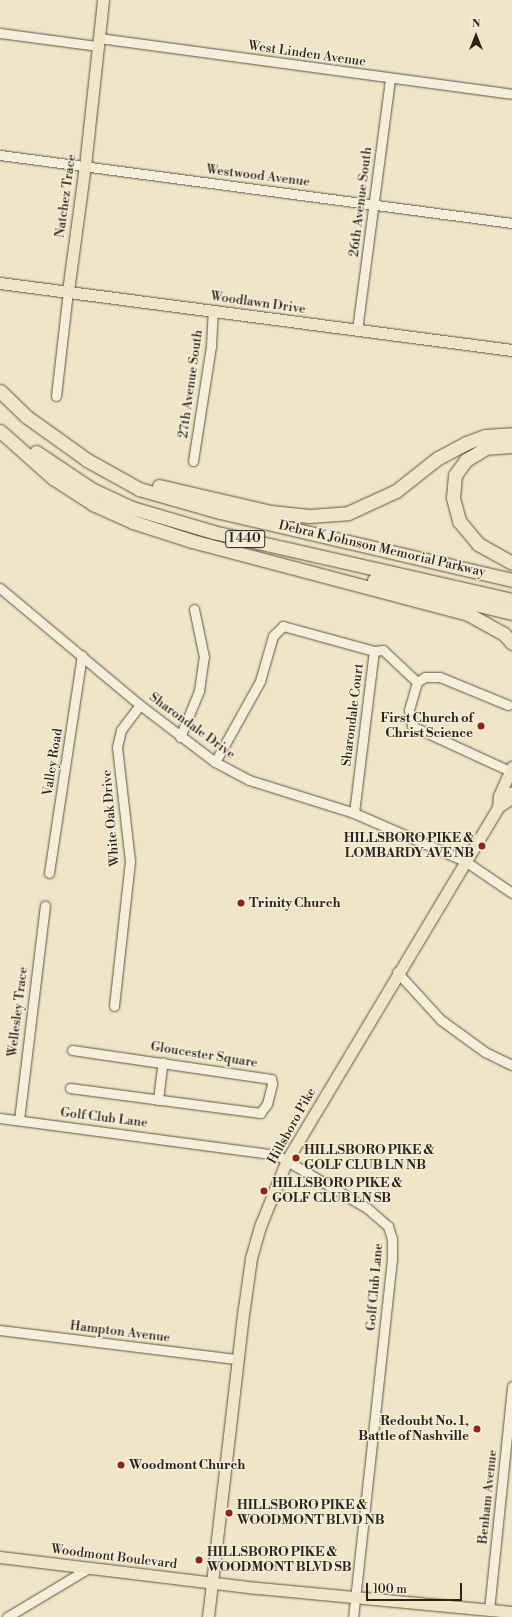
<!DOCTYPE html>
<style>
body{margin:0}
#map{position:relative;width:512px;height:1617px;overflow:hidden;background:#f0e5c6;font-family:"Libre Bodoni",serif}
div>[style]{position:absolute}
.roads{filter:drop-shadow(0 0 1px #5f5345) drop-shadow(0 0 1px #5f5345)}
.minor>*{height:9px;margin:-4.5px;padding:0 4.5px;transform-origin:4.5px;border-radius:4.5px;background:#f5eeda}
.major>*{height:11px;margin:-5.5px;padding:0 5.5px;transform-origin:5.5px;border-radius:5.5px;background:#f0e5c6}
.highway>*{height:13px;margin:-6.5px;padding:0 6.5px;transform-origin:6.5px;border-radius:6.5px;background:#f0e5c6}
.dots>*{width:11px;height:11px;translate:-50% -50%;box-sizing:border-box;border:2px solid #f5eeda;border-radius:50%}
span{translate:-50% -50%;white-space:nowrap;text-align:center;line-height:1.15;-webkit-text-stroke:3px #f5eeda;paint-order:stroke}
.shield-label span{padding:1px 3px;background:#f5eeda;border:1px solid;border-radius:3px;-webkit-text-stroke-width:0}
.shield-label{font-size:12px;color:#2f221a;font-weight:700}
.street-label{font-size:13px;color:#2f221a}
.poi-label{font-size:13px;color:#2f221a;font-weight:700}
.right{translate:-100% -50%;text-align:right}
.left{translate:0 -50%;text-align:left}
.north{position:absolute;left:456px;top:16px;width:40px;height:40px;-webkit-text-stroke:3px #f5eeda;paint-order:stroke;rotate:0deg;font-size:11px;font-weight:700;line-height:16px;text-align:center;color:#2f221a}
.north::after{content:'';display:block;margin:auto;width:14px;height:18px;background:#2f221a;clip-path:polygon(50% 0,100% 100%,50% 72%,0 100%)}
.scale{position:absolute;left:366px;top:1583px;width:96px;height:18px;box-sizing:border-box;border:2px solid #2f221a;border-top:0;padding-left:5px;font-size:12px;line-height:14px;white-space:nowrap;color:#2f221a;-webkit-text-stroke:3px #f5eeda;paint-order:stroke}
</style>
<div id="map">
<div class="roads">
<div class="minor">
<i style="left:0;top:33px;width:99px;rotate:7.6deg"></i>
<i style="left:99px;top:38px;width:417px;rotate:7.7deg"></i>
<i style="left:0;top:155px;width:516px;rotate:7.57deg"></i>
<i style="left:357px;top:330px;width:254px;rotate:-82.5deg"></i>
<i style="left:56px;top:396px;width:106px;rotate:-83.5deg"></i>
<i style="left:193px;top:461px;width:116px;rotate:-81.1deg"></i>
<i style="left:211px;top:346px;width:35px;rotate:-87deg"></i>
<i style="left:0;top:588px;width:182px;rotate:39.9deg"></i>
<i style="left:140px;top:705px;width:94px;rotate:37.2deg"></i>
<i style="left:215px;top:762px;width:38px;rotate:28deg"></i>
<i style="left:249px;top:780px;width:110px;rotate:17.4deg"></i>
<i style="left:354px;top:813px;width:121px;rotate:23.4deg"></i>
<i style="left:465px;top:861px;width:57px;rotate:34.2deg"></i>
<i style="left:508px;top:705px;width:74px;rotate:-157.6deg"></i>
<i style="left:440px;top:677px;width:15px;rotate:180deg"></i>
<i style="left:425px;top:677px;width:9px;rotate:148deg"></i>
<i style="left:417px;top:682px;width:29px;rotate:106deg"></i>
<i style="left:409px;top:710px;width:16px;rotate:79deg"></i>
<i style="left:412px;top:726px;width:110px;rotate:24.7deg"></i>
<i style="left:180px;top:737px;width:50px;rotate:-67.6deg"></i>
<i style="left:199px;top:691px;width:34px;rotate:-82deg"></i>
<i style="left:204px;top:657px;width:49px;rotate:-101.8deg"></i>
<i style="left:215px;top:762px;width:93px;rotate:-60.9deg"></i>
<i style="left:260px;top:681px;width:47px;rotate:-73.9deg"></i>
<i style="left:273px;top:636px;width:14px;rotate:-45deg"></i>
<i style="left:283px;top:626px;width:94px;rotate:15.4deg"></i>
<i style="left:374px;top:651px;width:9px;rotate:-6deg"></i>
<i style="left:383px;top:650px;width:47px;rotate:43.3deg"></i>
<i style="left:354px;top:813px;width:163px;rotate:-83deg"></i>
<i style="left:49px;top:873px;width:220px;rotate:-81.4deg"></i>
<i style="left:397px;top:972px;width:65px;rotate:47.5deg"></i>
<i style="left:441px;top:1020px;width:54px;rotate:36deg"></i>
<i style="left:485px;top:1052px;width:30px;rotate:26deg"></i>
<i style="left:114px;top:1006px;width:146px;rotate:-83.7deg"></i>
<i style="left:130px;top:861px;width:115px;rotate:-96.5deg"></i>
<i style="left:117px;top:747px;width:17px;rotate:-77deg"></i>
<i style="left:121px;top:730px;width:31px;rotate:-53deg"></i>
<i style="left:70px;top:1088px;width:192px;rotate:7.5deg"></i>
<i style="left:260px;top:1113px;width:11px;rotate:-52deg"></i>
<i style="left:267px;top:1104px;width:21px;rotate:-76deg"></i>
<i style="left:272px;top:1084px;width:5px;rotate:-101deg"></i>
<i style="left:271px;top:1079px;width:201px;rotate:-171.7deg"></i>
<i style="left:158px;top:1100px;width:38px;rotate:-83deg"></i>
<i style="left:0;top:1118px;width:279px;rotate:7.6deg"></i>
<i style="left:277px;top:1155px;width:104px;rotate:30.5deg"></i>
<i style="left:367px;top:1208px;width:28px;rotate:41deg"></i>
<i style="left:388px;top:1226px;width:14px;rotate:73deg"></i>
<i style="left:392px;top:1239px;width:20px;rotate:90deg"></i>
<i style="left:392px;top:1259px;width:360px;rotate:96.2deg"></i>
<i style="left:19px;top:1120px;width:216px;rotate:-83.1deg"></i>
<i style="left:0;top:1330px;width:239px;rotate:7deg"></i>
<i style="left:489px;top:1610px;width:225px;rotate:-84.1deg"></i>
<i style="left:7px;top:1617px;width:96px;rotate:-30.9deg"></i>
</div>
<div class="major">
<i style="left:0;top:283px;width:516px;rotate:7.46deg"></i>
<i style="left:68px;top:291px;width:126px;rotate:-82.3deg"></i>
<i style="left:85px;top:166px;width:167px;rotate:-83.8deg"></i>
<i style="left:498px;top:807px;width:11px;rotate:-34deg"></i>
<i style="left:507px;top:801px;width:10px;rotate:-61deg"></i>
<i style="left:0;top:1557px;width:260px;rotate:6.9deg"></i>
<i style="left:258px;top:1588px;width:255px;rotate:5.4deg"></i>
<i style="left:208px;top:1617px;width:311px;rotate:-83.4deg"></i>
<i style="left:244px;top:1308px;width:50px;rotate:-82deg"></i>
<i style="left:251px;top:1258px;width:35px;rotate:-74deg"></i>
<i style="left:261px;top:1224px;width:69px;rotate:-67.9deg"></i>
<i style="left:287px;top:1160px;width:411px;rotate:-59.1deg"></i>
<i style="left:498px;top:807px;width:11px;rotate:-85deg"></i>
<i style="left:499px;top:796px;width:32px;rotate:-66deg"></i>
</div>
<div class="highway">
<i style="left:0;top:391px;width:37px;rotate:44deg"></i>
<i style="left:27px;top:417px;width:74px;rotate:35.6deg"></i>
<i style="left:87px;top:460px;width:60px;rotate:29.1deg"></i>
<i style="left:139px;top:489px;width:84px;rotate:15.9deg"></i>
<i style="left:220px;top:512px;width:300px;rotate:13.1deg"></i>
<i style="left:0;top:431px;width:71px;rotate:41.6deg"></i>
<i style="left:53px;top:478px;width:48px;rotate:33deg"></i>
<i style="left:93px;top:504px;width:44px;rotate:24.2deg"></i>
<i style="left:133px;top:522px;width:62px;rotate:17.9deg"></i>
<i style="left:192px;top:541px;width:285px;rotate:14.8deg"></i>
<i style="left:468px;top:614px;width:41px;rotate:29.1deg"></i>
<i style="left:504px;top:634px;width:12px;rotate:48deg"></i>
<i style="left:512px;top:446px;width:26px;rotate:176deg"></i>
<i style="left:486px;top:448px;width:23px;rotate:149deg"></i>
<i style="left:466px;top:460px;width:19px;rotate:126deg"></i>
<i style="left:455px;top:475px;width:23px;rotate:95deg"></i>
<i style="left:453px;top:498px;width:24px;rotate:75deg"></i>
<i style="left:459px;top:521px;width:30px;rotate:50deg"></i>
<i style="left:478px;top:544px;width:39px;rotate:29deg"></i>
<i style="left:36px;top:452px;width:69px;rotate:33.7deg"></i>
<i style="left:93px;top:490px;width:43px;rotate:24.8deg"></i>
<i style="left:132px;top:508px;width:84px;rotate:16.5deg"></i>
<i style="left:213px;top:532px;width:307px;rotate:12.8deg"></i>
<i style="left:159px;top:486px;width:115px;rotate:13.1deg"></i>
<i style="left:271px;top:512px;width:38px;rotate:6deg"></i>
<i style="left:309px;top:516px;width:39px;rotate:-4deg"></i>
<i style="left:348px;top:513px;width:53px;rotate:-24.6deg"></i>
<i style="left:396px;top:491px;width:53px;rotate:-38.2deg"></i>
<i style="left:438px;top:458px;width:32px;rotate:-28deg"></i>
<i style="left:466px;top:443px;width:20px;rotate:-20deg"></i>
<i style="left:485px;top:436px;width:27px;rotate:-4deg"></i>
<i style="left:374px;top:580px;width:142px;rotate:13.4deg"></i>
</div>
</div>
<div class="dots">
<i style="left:481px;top:726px;background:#8f2418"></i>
<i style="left:482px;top:846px;background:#8f2418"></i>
<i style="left:241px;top:903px;background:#8f2418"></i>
<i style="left:296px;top:1158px;background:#8f2418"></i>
<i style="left:264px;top:1191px;background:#8f2418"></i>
<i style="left:477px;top:1429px;background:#8f2418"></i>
<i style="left:121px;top:1465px;background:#8f2418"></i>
<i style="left:229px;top:1513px;background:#8f2418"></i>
<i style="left:199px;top:1560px;background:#8f2418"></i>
</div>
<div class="shield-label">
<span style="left:245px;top:539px">I 440</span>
</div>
<div class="street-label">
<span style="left:307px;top:54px;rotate:8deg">West Linden Avenue</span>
<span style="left:258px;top:176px;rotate:7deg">Westwood Avenue</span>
<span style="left:66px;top:196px;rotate:-82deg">Natchez Trace</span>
<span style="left:361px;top:202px;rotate:-83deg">26th Avenue South</span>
<span style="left:258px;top:303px;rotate:8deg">Woodlawn Drive</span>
<span style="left:191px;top:384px;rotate:-82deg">27th Avenue South</span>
<span style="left:382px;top:549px;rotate:13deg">Debra K Johnson Memorial Parkway</span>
<span style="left:353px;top:715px;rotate:-83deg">Sharondale Court</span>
<span style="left:192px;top:726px;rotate:36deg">Sharondale Drive</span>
<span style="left:53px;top:762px;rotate:-81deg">Valley Road</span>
<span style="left:111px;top:818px;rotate:-95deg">White Oak Drive</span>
<span style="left:18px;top:1012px;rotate:-83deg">Wellesley Trace</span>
<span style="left:204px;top:1055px;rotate:9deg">Gloucester Square</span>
<span style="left:104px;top:1118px;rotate:7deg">Golf Club Lane</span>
<span style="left:292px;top:1126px;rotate:-61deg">Hillsboro Pike</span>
<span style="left:375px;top:1287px;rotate:-85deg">Golf Club Lane</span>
<span style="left:120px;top:1332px;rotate:7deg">Hampton Avenue</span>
<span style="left:488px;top:1497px;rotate:-84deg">Benham Avenue</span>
<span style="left:114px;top:1557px;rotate:7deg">Woodmont Boulevard</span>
</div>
<div class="poi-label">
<span class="right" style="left:473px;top:726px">First Church of<br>Christ Science</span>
<span class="right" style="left:474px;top:846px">HILLSBORO PIKE &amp;<br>LOMBARDY AVE NB</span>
<span class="left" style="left:249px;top:903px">Trinity Church</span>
<span class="left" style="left:304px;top:1158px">HILLSBORO PIKE &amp;<br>GOLF CLUB LN NB</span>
<span class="left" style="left:272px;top:1191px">HILLSBORO PIKE &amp;<br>GOLF CLUB LN SB</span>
<span class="right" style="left:469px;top:1429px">Redoubt No. 1,<br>Battle of Nashville</span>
<span class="left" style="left:129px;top:1465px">Woodmont Church</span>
<span class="left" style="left:237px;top:1513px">HILLSBORO PIKE &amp;<br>WOODMONT BLVD NB</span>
<span class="left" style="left:207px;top:1560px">HILLSBORO PIKE &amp;<br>WOODMONT BLVD SB</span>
</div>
<div class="north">N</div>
<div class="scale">100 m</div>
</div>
